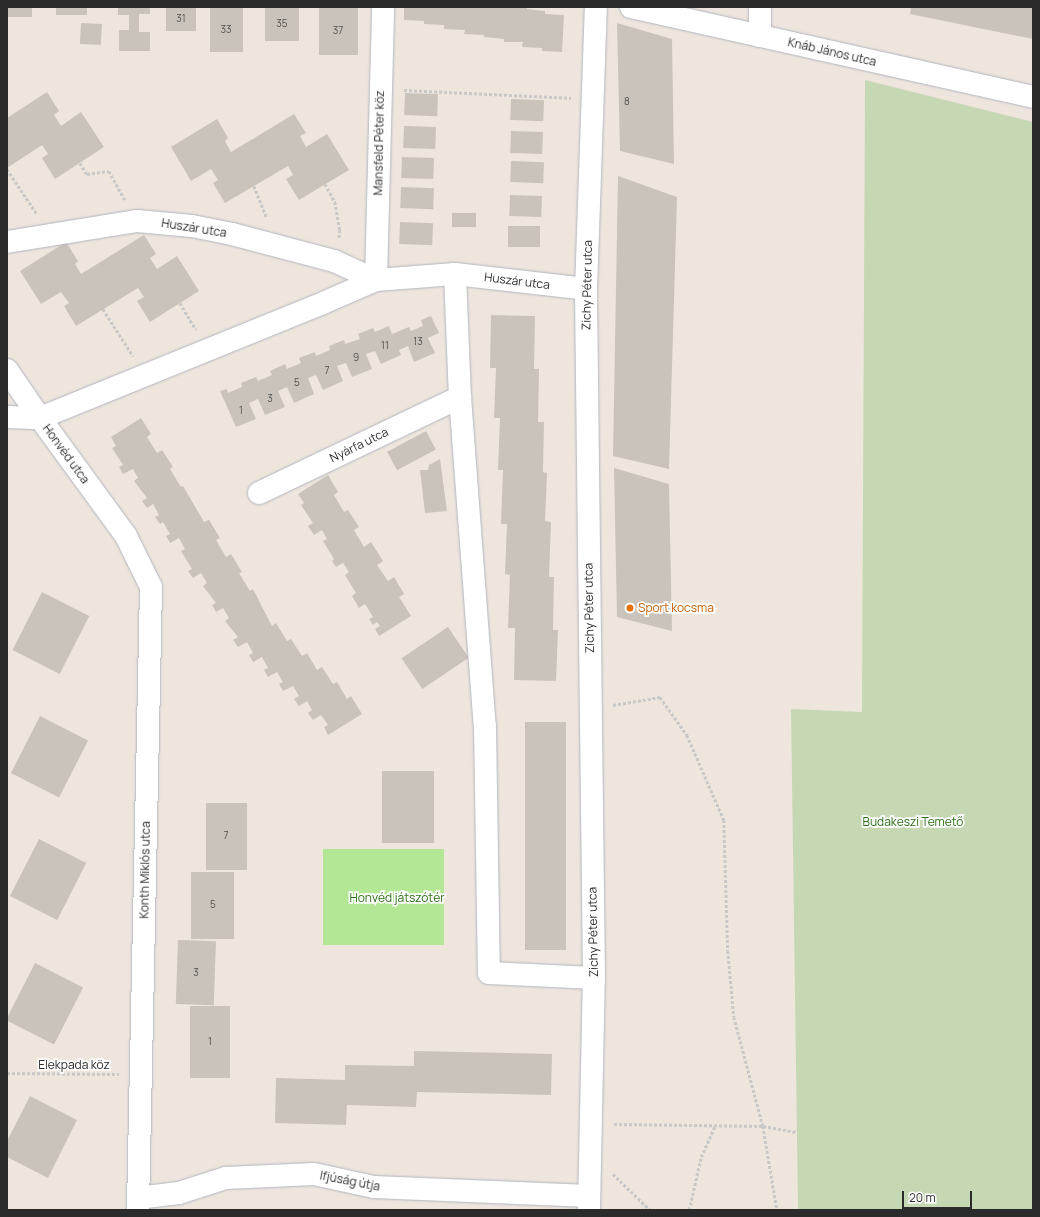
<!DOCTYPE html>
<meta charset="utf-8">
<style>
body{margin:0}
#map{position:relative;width:1040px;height:1217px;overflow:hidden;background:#eee6dd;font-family:Manrope,sans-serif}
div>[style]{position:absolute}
.green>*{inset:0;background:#b3e796;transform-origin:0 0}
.cemetery>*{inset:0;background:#c6d8b3}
.building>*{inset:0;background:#c9c3bc;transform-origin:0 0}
.path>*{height:2.5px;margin-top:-1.25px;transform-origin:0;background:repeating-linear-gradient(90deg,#c8c8c8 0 3px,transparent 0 5px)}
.roads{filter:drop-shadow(0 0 1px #b1b4c0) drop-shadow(0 0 1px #b1b4c0)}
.minor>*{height:22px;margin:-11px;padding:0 11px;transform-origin:11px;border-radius:11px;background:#fff}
.dots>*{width:11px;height:11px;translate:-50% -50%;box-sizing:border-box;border:2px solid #fff;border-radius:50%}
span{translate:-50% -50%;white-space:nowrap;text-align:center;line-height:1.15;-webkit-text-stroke:3.5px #fff;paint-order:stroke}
.number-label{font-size:10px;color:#52514f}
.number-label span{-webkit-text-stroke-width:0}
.street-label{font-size:12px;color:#2b2b2b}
.food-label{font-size:12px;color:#c56008}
.left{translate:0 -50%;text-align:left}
.park-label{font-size:12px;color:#2a6d16}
.frame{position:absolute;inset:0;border:8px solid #2b2b2b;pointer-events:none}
.scale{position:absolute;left:902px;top:1191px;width:70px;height:18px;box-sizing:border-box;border:2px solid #2b2b2b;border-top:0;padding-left:5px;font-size:12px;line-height:14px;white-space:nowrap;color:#2b2b2b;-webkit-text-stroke:3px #fff;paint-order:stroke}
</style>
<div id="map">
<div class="green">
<i style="left:444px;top:849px;width:96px;height:121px;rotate:90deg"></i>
</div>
<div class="cemetery">
<i style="clip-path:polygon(865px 80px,1033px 122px,1033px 1210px,798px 1210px,791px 709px,862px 712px)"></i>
</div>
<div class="building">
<i style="left:7px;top:7px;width:25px;height:10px"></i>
<i style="left:56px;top:7px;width:31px;height:8px"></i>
<i style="clip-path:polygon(118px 7px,150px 7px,150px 14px,139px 14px,139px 32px,150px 32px,150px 51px,119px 51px,119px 30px,129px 30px,129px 15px,118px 15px)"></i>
<i style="left:166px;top:7px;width:30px;height:24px"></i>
<i style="left:210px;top:7px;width:33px;height:45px"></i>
<i style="left:265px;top:7px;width:34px;height:34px"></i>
<i style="left:319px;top:7px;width:39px;height:48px"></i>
<i style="clip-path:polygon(404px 7px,527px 7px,527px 9px,545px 11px,545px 14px,564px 15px,562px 52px,542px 51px,542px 48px,522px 47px,523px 42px,504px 42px,504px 39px,484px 37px,484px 35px,464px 34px,465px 30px,444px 29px,444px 25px,424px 24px,424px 21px,404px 20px)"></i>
<i style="clip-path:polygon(911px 7px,1033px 7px,1033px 39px,910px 14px)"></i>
<i style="left:81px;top:23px;width:21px;height:21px;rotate:3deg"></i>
<i style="clip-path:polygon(617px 23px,672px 39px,674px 164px,620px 151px)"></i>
<i style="clip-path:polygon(47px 92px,59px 111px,54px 115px,61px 126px,81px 112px,104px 147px,55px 179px,42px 158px,48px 154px,42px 145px,7px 168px,7px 118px)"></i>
<i style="left:405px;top:93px;width:33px;height:22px;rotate:2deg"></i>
<i style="left:511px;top:99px;width:33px;height:21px;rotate:2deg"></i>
<i style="clip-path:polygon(294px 114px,306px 133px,300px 136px,306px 147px,327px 134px,349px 170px,299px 200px,286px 179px,293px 175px,288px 166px,225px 203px,213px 183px,218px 180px,211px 169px,191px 181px,171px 147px,217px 119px,228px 138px,225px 141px,231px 152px)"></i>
<i style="left:404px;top:126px;width:32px;height:22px;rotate:2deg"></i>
<i style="left:511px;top:131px;width:32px;height:22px;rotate:2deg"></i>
<i style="left:402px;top:157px;width:32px;height:21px;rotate:2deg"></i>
<i style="left:511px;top:161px;width:33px;height:21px;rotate:2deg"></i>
<i style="clip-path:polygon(618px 176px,677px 197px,669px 469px,613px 456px)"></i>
<i style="left:401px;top:187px;width:33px;height:21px;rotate:2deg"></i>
<i style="left:510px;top:195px;width:32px;height:21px;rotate:2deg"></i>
<i style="left:452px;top:213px;width:24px;height:14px"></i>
<i style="left:400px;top:222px;width:33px;height:22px;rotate:2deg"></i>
<i style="left:508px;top:226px;width:32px;height:21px"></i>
<i style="clip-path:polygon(144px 235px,156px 254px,150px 258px,157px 269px,177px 256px,199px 291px,150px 322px,137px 301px,144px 297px,138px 288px,76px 326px,64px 306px,69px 303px,61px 292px,41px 304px,20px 271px,66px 242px,78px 261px,75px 264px,81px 274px)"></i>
<i style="clip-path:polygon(491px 315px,535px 316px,534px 369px,539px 369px,538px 422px,544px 422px,543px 472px,547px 473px,545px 521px,551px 522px,549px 577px,554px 577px,553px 630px,558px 630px,556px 681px,514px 680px,515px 628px,508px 628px,510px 575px,505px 574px,507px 524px,501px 524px,503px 470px,498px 470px,500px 418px,494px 418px,496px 368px,490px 368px)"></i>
<i style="clip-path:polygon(431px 316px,439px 333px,428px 338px,435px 353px,414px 362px,408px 346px,399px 350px,401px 355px,381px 364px,375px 351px,366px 354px,372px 369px,352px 377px,346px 363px,337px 366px,343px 381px,323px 390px,316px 375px,308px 378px,314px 394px,294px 403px,287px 387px,278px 391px,285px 407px,265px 415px,258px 399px,249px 403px,256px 419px,236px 427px,220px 391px,227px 389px,228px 393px,242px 387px,241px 383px,256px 377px,258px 381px,272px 375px,270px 371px,285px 364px,287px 369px,301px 363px,299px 358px,315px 352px,316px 356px,330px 350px,329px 346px,344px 340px,345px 344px,360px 339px,358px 334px,373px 328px,375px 332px,389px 326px,392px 334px,409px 327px,411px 331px,423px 326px,421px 320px)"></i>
<i style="clip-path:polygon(141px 418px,151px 434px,147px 437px,157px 453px,162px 450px,173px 467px,170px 469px,181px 487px,183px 486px,204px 522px,209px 520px,220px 538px,216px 540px,226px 557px,231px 554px,242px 572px,239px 573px,250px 591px,253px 589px,272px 626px,276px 623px,287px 641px,291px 639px,302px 656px,307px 653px,317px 670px,322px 667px,333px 684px,337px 682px,347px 699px,351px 696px,362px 714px,328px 735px,324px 727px,328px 725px,321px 715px,313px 720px,308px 713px,312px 710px,307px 701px,299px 706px,294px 699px,299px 696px,293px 686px,283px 691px,279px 684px,283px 682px,277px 672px,268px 677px,264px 670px,268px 668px,262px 657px,253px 662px,249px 655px,253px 653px,247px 642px,238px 647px,233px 640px,238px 637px,225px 621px,229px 618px,223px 608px,216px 612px,212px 605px,216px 603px,203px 586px,207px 583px,201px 573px,193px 578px,188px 571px,192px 569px,181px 551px,185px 549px,179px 538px,170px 543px,166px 536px,170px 534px,163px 522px,160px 524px,155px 517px,159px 515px,153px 504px,147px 508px,142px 501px,147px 498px,134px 481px,138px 478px,133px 469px,123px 474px,119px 467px,123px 465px,112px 448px,116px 446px,111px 437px)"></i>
<i style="left:426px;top:431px;width:21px;height:44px;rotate:62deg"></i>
<i style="clip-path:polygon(440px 459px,447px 511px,425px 513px,420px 470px,428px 470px,429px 465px)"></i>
<i style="clip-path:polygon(614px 468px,669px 484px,672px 631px,617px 617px)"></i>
<i style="clip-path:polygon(328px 475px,338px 492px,334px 495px,344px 512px,348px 510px,359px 527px,354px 530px,364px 547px,371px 542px,383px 561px,377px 565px,388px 581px,394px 577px,404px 594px,399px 597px,411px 616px,379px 636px,375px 629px,380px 626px,377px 622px,373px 625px,369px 619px,373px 617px,365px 604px,359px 608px,352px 596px,356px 593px,345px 575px,349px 572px,343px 563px,336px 567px,332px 561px,334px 559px,323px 541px,327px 539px,322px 530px,314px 535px,308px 526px,313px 523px,301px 505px,304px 503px,298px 494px)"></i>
<i style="left:42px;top:592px;width:53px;height:65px;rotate:27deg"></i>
<i style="left:448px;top:627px;width:37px;height:56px;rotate:56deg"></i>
<i style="left:40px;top:716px;width:54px;height:64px;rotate:27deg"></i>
<i style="left:525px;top:722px;width:41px;height:228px"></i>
<i style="left:382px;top:771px;width:52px;height:72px"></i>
<i style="left:206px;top:803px;width:41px;height:67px"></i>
<i style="left:39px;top:839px;width:53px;height:64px;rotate:27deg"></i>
<i style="left:191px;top:872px;width:43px;height:67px"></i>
<i style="left:178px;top:940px;width:38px;height:64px;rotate:2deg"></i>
<i style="left:35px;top:963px;width:54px;height:64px;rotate:27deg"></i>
<i style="left:190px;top:1006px;width:40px;height:72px"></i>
<i style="clip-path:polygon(414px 1051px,552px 1054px,551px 1095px,417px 1092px,416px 1107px,347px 1105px,346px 1125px,275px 1123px,276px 1078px,345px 1080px,345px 1065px,414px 1066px)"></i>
<i style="clip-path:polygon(30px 1096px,77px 1120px,48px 1178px,7px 1157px,7px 1141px)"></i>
</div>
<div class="path">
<i style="left:404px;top:90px;width:167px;rotate:2.7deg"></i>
<i style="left:80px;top:163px;width:13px;rotate:58deg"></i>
<i style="left:87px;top:174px;width:22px;rotate:-8deg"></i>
<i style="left:109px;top:171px;width:33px;rotate:61deg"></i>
<i style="left:7px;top:169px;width:54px;rotate:56.3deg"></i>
<i style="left:325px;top:184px;width:21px;rotate:61deg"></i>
<i style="left:335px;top:202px;width:28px;rotate:80deg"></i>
<i style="left:340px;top:230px;width:9px;rotate:96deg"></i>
<i style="left:254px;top:186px;width:35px;rotate:68deg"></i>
<i style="left:180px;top:303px;width:31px;rotate:59deg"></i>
<i style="left:103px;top:309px;width:56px;rotate:57.4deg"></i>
<i style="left:613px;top:705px;width:48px;rotate:-9.7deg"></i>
<i style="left:660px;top:697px;width:47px;rotate:54.6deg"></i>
<i style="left:687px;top:735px;width:93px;rotate:66.5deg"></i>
<i style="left:724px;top:820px;width:131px;rotate:88.3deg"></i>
<i style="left:728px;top:951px;width:66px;rotate:84.8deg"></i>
<i style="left:734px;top:1017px;width:113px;rotate:75.1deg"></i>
<i style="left:763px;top:1126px;width:85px;rotate:80.5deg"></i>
<i style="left:7px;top:1073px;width:112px;rotate:0.5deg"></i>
<i style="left:614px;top:1124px;width:149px;rotate:0.8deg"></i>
<i style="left:763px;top:1126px;width:34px;rotate:10deg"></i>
<i style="left:613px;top:1174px;width:52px;rotate:44.2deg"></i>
<i style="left:689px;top:1210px;width:54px;rotate:-77.2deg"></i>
<i style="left:701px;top:1157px;width:34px;rotate:-66deg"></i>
</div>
<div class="roads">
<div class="minor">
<i style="left:631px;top:7px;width:412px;rotate:12.6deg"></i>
<i style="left:760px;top:36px;width:29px;rotate:-90deg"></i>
<i style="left:7px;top:242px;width:132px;rotate:-9.2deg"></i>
<i style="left:137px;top:221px;width:55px;rotate:5.2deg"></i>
<i style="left:192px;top:226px;width:41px;rotate:11.3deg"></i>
<i style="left:232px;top:234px;width:106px;rotate:14.8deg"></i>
<i style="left:334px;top:261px;width:46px;rotate:24.3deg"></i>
<i style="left:455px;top:274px;width:123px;rotate:87.7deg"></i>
<i style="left:460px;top:397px;width:330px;rotate:85.7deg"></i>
<i style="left:485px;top:726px;width:247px;rotate:89.1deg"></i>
<i style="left:489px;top:973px;width:105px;rotate:2.7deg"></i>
<i style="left:376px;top:280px;width:273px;rotate:-88.5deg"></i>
<i style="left:7px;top:370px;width:58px;rotate:55.5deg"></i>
<i style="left:40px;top:418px;width:146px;rotate:53.9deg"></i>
<i style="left:126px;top:536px;width:57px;rotate:63.9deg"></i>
<i style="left:151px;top:587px;width:623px;rotate:91.2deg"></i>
<i style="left:7px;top:417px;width:33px;rotate:2deg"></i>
<i style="left:40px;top:418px;width:305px;rotate:-22.1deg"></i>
<i style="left:323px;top:303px;width:58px;rotate:-23.5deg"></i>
<i style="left:376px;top:280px;width:79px;rotate:-4.3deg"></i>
<i style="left:455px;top:274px;width:132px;rotate:6.5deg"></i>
<i style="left:259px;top:493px;width:223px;rotate:-25.5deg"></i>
<i style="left:138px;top:1198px;width:41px;rotate:-7deg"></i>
<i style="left:179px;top:1193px;width:49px;rotate:-17.7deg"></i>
<i style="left:226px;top:1178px;width:88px;rotate:-2.6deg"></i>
<i style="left:314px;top:1174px;width:61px;rotate:12.2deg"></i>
<i style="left:374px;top:1187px;width:215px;rotate:2.4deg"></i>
<i style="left:589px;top:1210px;width:232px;rotate:-88.8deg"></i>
<i style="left:594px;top:978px;width:689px;rotate:-90.67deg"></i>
<i style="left:586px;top:289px;width:282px;rotate:-88deg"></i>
</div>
</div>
<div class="dots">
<i style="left:630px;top:608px;background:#e8710a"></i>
</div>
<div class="number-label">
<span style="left:181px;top:19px">31</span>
<span style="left:282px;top:24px">35</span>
<span style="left:226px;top:30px">33</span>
<span style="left:338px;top:31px">37</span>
<span style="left:627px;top:102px">8</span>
<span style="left:418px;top:342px">13</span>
<span style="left:385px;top:346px">11</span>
<span style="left:356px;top:358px">9</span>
<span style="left:327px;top:371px">7</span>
<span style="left:297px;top:383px">5</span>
<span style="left:270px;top:399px">3</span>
<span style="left:241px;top:411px">1</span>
<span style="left:226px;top:836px">7</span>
<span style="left:213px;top:905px">5</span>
<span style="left:196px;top:973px">3</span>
<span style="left:210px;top:1042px">1</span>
</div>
<div class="street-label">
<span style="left:832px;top:52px;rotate:13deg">Knáb János utca</span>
<span style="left:379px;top:143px;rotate:-89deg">Mansfeld Péter köz</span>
<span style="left:194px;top:228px;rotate:9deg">Huszár utca</span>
<span style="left:517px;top:281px;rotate:7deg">Huszár utca</span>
<span style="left:587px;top:285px;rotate:-89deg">Zichy Péter utca</span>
<span style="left:359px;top:445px;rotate:-26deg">Nyárfa utca</span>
<span style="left:66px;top:454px;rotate:54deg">Honvéd utca</span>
<span style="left:589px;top:608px;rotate:-91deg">Zichy Péter utca</span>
<span style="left:145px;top:870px;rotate:-89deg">Konth Miklós utca</span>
<span style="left:593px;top:932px;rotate:-91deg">Zichy Péter utca</span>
<span style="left:74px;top:1065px">Elekpada köz</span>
<span style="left:350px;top:1181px;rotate:11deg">Ifjúság útja</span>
</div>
<div class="food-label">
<span class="left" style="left:638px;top:608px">Sport kocsma</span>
</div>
<div class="park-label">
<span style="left:913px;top:822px">Budakeszi Temető</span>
<span style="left:397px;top:898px">Honvéd játszótér</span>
</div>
<div class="frame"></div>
<div class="scale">20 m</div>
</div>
